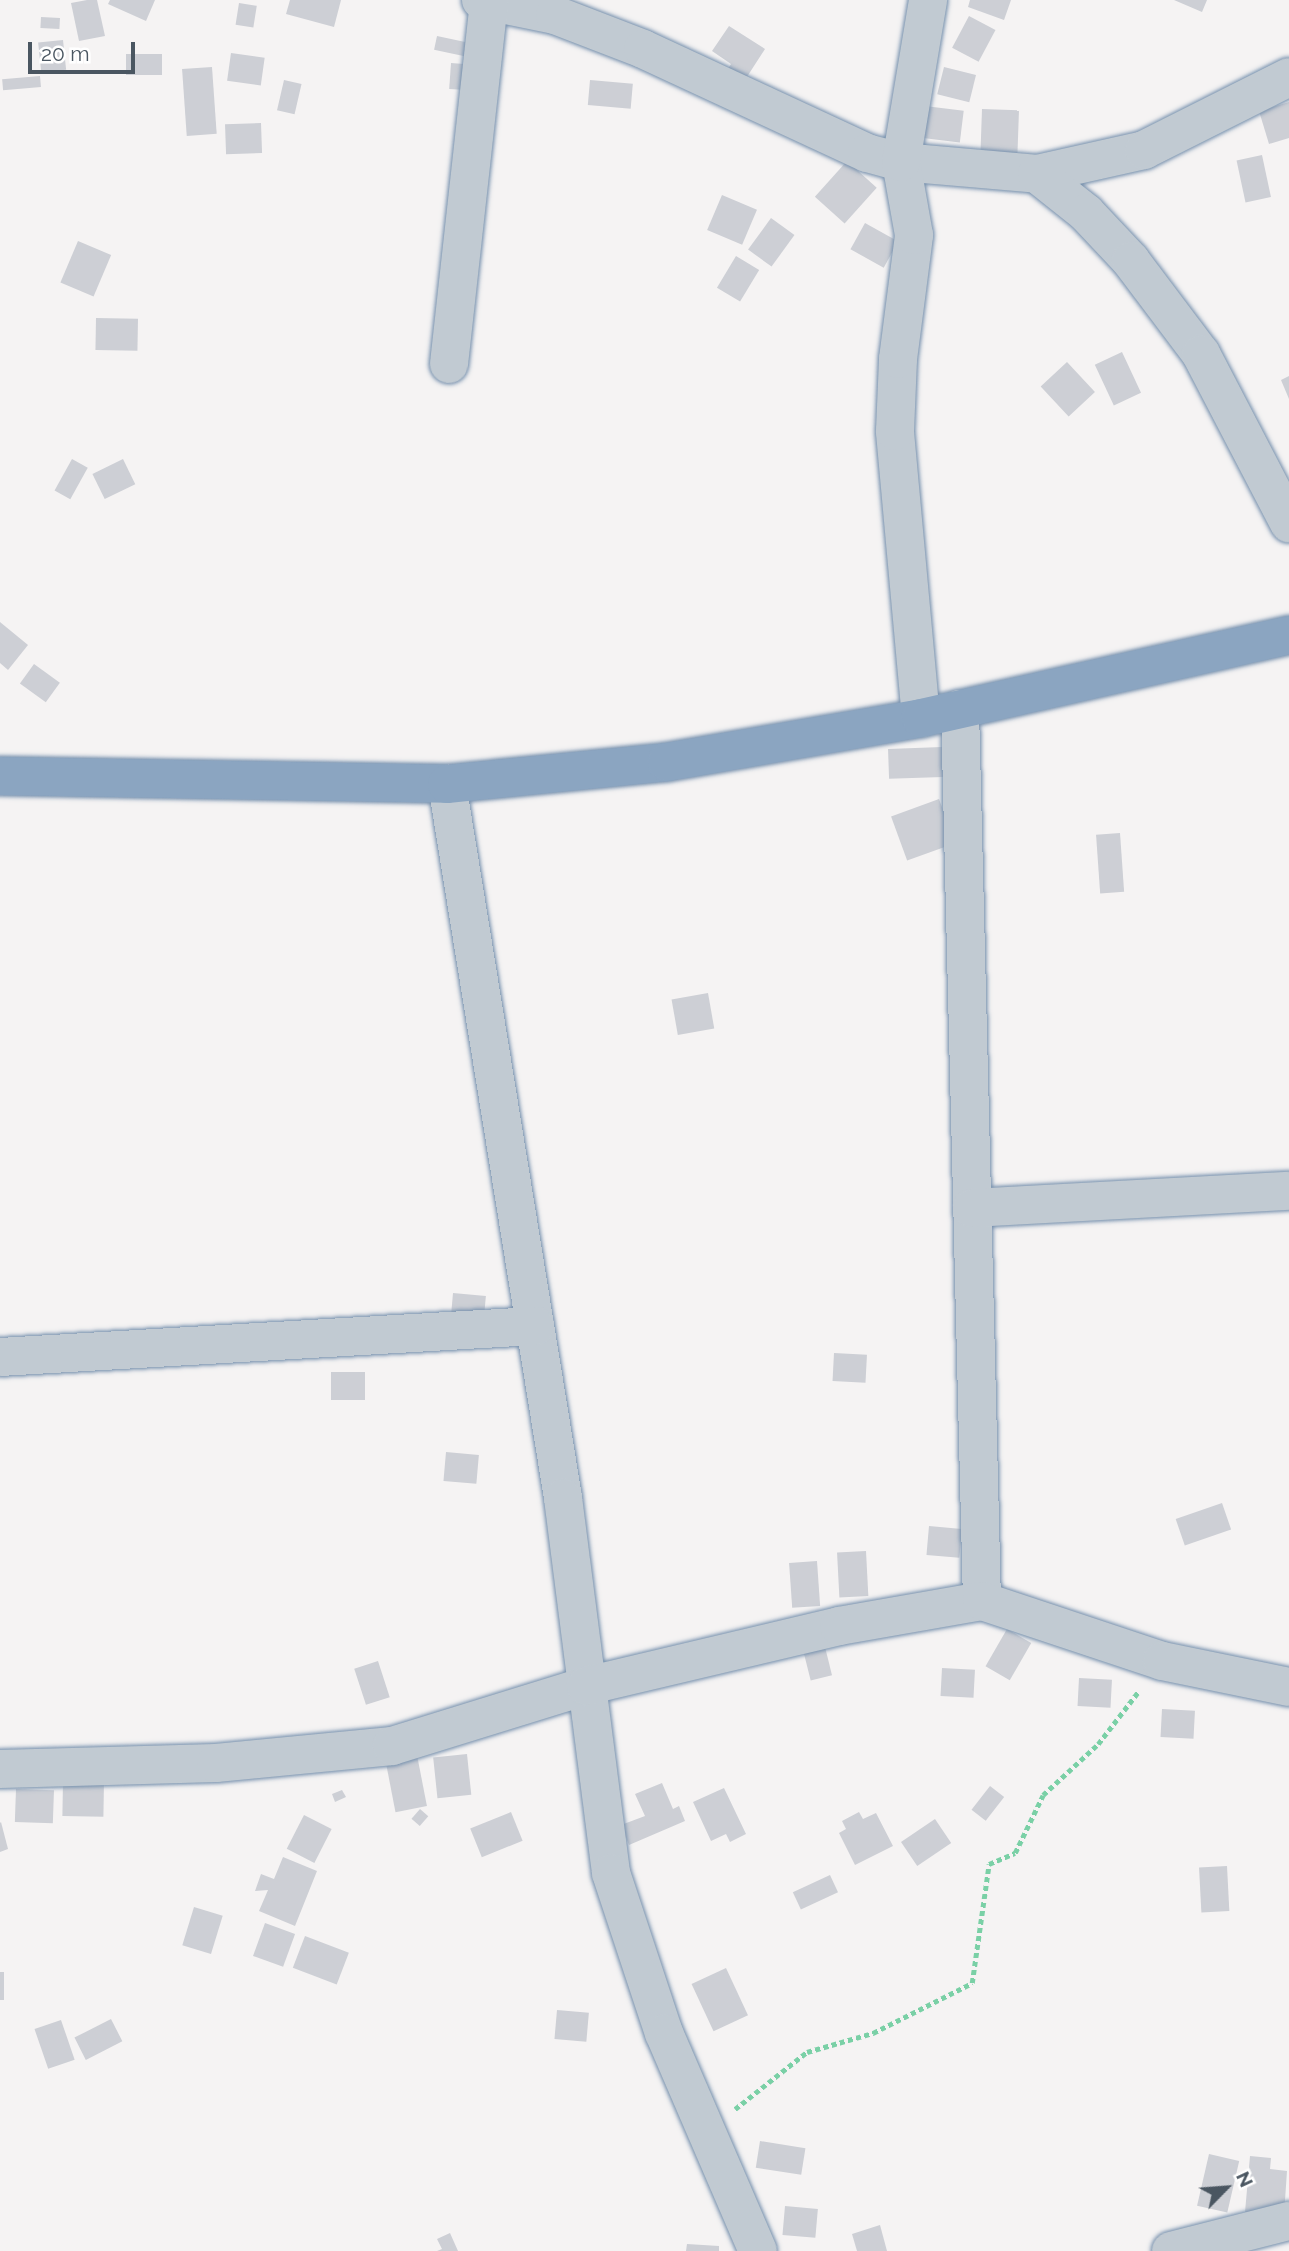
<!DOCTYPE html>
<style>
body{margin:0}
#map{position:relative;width:1289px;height:2251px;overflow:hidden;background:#f5f3f3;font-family:Raleway,sans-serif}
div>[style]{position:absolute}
.building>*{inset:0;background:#cdcfd5;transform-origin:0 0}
.path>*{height:4.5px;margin-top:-2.25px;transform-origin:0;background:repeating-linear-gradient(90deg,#7ad0a6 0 5px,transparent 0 8.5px)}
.roads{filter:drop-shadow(0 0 2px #7690ad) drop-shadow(0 0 2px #7690ad)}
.minor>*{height:38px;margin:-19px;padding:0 19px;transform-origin:19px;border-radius:19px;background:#c1cad2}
.highway>*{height:38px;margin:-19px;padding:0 19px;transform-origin:19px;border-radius:19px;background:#8ba5c1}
span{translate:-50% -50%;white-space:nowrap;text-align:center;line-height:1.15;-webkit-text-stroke:5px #fff;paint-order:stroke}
.north{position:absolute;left:1191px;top:2153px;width:70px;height:70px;-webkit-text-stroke:5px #fff;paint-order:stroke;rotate:65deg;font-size:19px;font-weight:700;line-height:28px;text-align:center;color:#4a5661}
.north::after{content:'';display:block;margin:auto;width:24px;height:32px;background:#4a5661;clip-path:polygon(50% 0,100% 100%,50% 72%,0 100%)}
.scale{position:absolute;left:28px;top:42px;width:107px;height:32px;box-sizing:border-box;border:4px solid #4a5661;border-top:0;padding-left:9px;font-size:21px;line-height:24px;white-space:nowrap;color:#4a5661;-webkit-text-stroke:5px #fff;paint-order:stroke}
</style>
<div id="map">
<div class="building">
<i style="clip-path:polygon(87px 0,97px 0,105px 36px,79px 41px,71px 3px)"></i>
<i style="clip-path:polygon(110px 0,155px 0,146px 21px,108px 4px)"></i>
<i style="clip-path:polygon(290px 0,341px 0,334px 27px,286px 14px)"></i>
<i style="clip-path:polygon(970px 0,1011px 0,1004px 20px,968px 7px)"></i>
<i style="clip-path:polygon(1174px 0,1207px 0,1202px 12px)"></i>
<i style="left:239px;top:3px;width:18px;height:22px;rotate:9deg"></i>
<i style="left:969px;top:16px;width:30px;height:36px;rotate:28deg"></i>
<i style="left:41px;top:17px;width:19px;height:11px;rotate:3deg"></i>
<i style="clip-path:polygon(729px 26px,765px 49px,743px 83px,726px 72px,731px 64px,712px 51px)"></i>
<i style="left:437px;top:36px;width:42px;height:14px;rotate:12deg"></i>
<i style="left:63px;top:40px;width:30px;height:25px;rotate:84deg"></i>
<i style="left:231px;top:53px;width:34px;height:28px;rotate:8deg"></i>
<i style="left:126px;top:54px;width:36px;height:21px"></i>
<i style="left:451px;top:63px;width:13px;height:26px;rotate:4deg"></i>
<i style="left:212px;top:67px;width:67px;height:30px;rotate:86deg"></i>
<i style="left:944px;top:67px;width:33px;height:28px;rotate:14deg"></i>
<i style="left:40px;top:76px;width:11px;height:38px;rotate:85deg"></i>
<i style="left:284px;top:80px;width:18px;height:31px;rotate:13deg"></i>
<i style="left:590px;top:80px;width:43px;height:25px;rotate:5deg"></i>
<i style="clip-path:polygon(1289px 102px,1289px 138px,1269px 144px,1259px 111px)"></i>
<i style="left:925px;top:106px;width:39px;height:32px;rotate:7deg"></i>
<i style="left:982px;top:109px;width:37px;height:44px;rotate:2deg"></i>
<i style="left:261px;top:123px;width:30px;height:36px;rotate:88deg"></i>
<i style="left:1262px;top:155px;width:43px;height:26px;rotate:78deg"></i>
<i style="left:847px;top:161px;width:40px;height:48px;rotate:42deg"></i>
<i style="left:722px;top:195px;width:38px;height:38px;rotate:23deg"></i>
<i style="left:771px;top:218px;width:29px;height:39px;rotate:36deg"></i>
<i style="left:865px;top:223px;width:38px;height:30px;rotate:29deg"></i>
<i style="left:78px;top:241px;width:36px;height:45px;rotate:23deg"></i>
<i style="left:736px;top:256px;width:27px;height:37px;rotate:31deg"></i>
<i style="left:96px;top:318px;width:42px;height:32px;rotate:1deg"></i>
<i style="left:1122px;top:352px;width:45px;height:30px;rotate:65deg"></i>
<i style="left:1067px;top:362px;width:41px;height:36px;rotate:47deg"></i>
<i style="clip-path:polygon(1289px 376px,1289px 399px,1281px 380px)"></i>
<i style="left:72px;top:459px;width:18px;height:36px;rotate:29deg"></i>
<i style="left:123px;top:459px;width:28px;height:34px;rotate:64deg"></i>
<i style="clip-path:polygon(0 622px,28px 645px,8px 670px,0 663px)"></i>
<i style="left:34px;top:664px;width:32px;height:24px;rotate:36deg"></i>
<i style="left:942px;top:747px;width:30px;height:54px;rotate:88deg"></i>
<i style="left:939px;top:799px;width:47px;height:51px;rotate:70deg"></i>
<i style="left:1120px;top:833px;width:59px;height:24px;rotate:86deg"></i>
<i style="left:708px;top:993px;width:36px;height:37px;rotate:80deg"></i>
<i style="left:453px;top:1293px;width:33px;height:29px;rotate:5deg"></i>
<i style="left:834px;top:1353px;width:33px;height:28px;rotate:3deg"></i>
<i style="left:331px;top:1372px;width:34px;height:28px"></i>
<i style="left:446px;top:1452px;width:33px;height:29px;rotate:5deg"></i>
<i style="left:1222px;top:1503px;width:28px;height:49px;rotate:71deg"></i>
<i style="left:929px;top:1526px;width:33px;height:29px;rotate:5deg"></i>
<i style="left:866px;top:1551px;width:45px;height:29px;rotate:87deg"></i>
<i style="left:817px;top:1561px;width:45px;height:28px;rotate:86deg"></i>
<i style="left:1007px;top:1629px;width:28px;height:43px;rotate:30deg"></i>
<i style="left:825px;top:1647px;width:29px;height:22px;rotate:76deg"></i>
<i style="left:378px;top:1661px;width:38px;height:25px;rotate:72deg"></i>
<i style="left:942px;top:1668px;width:33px;height:28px;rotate:3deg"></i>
<i style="left:1079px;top:1678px;width:33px;height:28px;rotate:3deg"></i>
<i style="left:1162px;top:1709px;width:33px;height:28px;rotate:3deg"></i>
<i style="left:467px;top:1754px;width:41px;height:34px;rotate:84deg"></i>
<i style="left:417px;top:1755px;width:52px;height:32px;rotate:79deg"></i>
<i style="left:63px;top:1781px;width:41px;height:35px;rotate:1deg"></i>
<i style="clip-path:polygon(662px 1783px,673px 1809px,679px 1806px,685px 1821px,629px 1845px,621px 1825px,645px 1816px,635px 1794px)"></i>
<i style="left:990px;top:1786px;width:18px;height:30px;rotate:38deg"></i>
<i style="clip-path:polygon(724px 1788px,746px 1834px,730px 1842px,726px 1834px,711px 1841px,693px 1802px)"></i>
<i style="left:16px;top:1789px;width:38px;height:33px;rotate:2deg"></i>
<i style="clip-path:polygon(342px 1790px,346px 1797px,335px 1802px,332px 1794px)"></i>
<i style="left:420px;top:1809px;width:11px;height:13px;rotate:41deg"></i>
<i style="left:511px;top:1812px;width:31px;height:44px;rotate:68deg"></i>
<i style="clip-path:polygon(859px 1812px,863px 1819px,876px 1813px,893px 1846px,855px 1865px,839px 1833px,846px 1829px,842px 1821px)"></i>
<i style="left:304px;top:1815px;width:31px;height:38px;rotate:27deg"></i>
<i style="left:935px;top:1819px;width:29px;height:41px;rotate:56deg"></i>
<i style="clip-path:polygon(1px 1822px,8px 1849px,0 1852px,0 1823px)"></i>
<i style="clip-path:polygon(283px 1857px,317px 1871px,295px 1926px,259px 1911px,268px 1890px,255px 1891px,261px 1874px,274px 1879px)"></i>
<i style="left:1227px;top:1866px;width:45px;height:28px;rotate:87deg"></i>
<i style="left:830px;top:1875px;width:19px;height:41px;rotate:65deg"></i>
<i style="left:194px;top:1907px;width:30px;height:40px;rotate:17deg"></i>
<i style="left:265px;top:1923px;width:32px;height:35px;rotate:20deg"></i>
<i style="left:305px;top:1936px;width:47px;height:34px;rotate:21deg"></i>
<i style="left:726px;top:1968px;width:52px;height:38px;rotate:65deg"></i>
<i style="left:0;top:1972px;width:4px;height:28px"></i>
<i style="left:557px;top:2010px;width:32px;height:29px;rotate:5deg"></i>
<i style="left:111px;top:2019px;width:25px;height:41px;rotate:63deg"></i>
<i style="left:61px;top:2020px;width:42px;height:28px;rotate:71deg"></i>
<i style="left:760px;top:2141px;width:46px;height:27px;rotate:9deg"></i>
<i style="left:1209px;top:2154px;width:31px;height:53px;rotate:13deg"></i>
<i style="clip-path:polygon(1250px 2156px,1271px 2158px,1270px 2169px,1287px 2171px,1284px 2215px,1245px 2212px)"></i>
<i style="left:785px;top:2206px;width:33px;height:29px;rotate:5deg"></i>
<i style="clip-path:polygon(880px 2225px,887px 2251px,857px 2251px,852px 2234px)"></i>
<i style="clip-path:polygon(450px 2233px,458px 2251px,437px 2251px,442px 2249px,437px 2239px)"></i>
<i style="clip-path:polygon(687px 2244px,719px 2246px,719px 2251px,686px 2251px)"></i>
</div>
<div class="path">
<i style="left:735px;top:2109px;width:92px;rotate:-38.4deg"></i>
<i style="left:807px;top:2052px;width:69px;rotate:-16.1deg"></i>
<i style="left:873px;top:2033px;width:111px;rotate:-26.8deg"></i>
<i style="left:972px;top:1983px;width:120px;rotate:-81.9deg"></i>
<i style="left:989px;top:1864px;width:28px;rotate:-23deg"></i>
<i style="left:1015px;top:1853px;width:64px;rotate:-64.2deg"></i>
<i style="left:1043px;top:1795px;width:75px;rotate:-42.8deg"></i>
<i style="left:1098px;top:1744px;width:66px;rotate:-52.4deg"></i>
</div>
<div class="roads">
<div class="minor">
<i style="left:481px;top:0;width:76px;rotate:11.5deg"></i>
<i style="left:555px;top:15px;width:94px;rotate:21.1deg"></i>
<i style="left:643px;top:49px;width:247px;rotate:24.9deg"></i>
<i style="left:867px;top:153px;width:35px;rotate:15deg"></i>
<i style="left:901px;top:162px;width:137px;rotate:5deg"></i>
<i style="left:1037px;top:174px;width:110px;rotate:-12.6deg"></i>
<i style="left:1144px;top:150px;width:162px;rotate:-26.7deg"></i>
<i style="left:1037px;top:174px;width:63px;rotate:38.5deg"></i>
<i style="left:1086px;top:213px;width:66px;rotate:46.8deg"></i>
<i style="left:1131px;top:261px;width:116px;rotate:53deg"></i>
<i style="left:1201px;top:354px;width:191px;rotate:62.5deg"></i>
<i style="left:449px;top:364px;width:366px;rotate:-83.7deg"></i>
<i style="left:960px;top:709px;width:892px;rotate:88.59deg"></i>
<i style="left:921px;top:718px;width:288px;rotate:-95.2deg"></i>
<i style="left:895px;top:431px;width:72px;rotate:-87.6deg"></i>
<i style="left:898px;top:359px;width:125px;rotate:-82.6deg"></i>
<i style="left:914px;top:235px;width:74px;rotate:-100.1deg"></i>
<i style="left:901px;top:162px;width:164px;rotate:-80.5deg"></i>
<i style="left:447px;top:784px;width:723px;rotate:80.77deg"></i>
<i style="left:563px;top:1498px;width:378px;rotate:82.7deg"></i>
<i style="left:611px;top:1873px;width:169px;rotate:71.7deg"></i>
<i style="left:664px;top:2033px;width:237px;rotate:66.7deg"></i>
<i style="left:972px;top:1208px;width:317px;rotate:-3.1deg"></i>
<i style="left:0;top:1357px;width:536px;rotate:-3.32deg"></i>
<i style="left:0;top:1769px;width:216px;rotate:-1.6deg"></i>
<i style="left:216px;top:1763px;width:177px;rotate:-5.5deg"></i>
<i style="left:392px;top:1746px;width:203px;rotate:-17.2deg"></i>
<i style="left:586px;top:1686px;width:260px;rotate:-13.3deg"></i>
<i style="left:839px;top:1626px;width:145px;rotate:-9.9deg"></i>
<i style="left:982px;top:1601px;width:190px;rotate:18.4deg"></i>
<i style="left:1162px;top:1661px;width:130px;rotate:11.6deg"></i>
<i style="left:1171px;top:2251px;width:122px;rotate:-14.3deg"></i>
</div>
<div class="highway">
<i style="left:0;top:776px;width:447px;rotate:1deg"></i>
<i style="left:447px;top:784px;width:221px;rotate:-5.7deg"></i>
<i style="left:667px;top:762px;width:258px;rotate:-9.8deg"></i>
<i style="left:921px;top:718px;width:377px;rotate:-12.7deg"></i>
</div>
</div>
<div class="north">N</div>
<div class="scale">20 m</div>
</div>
